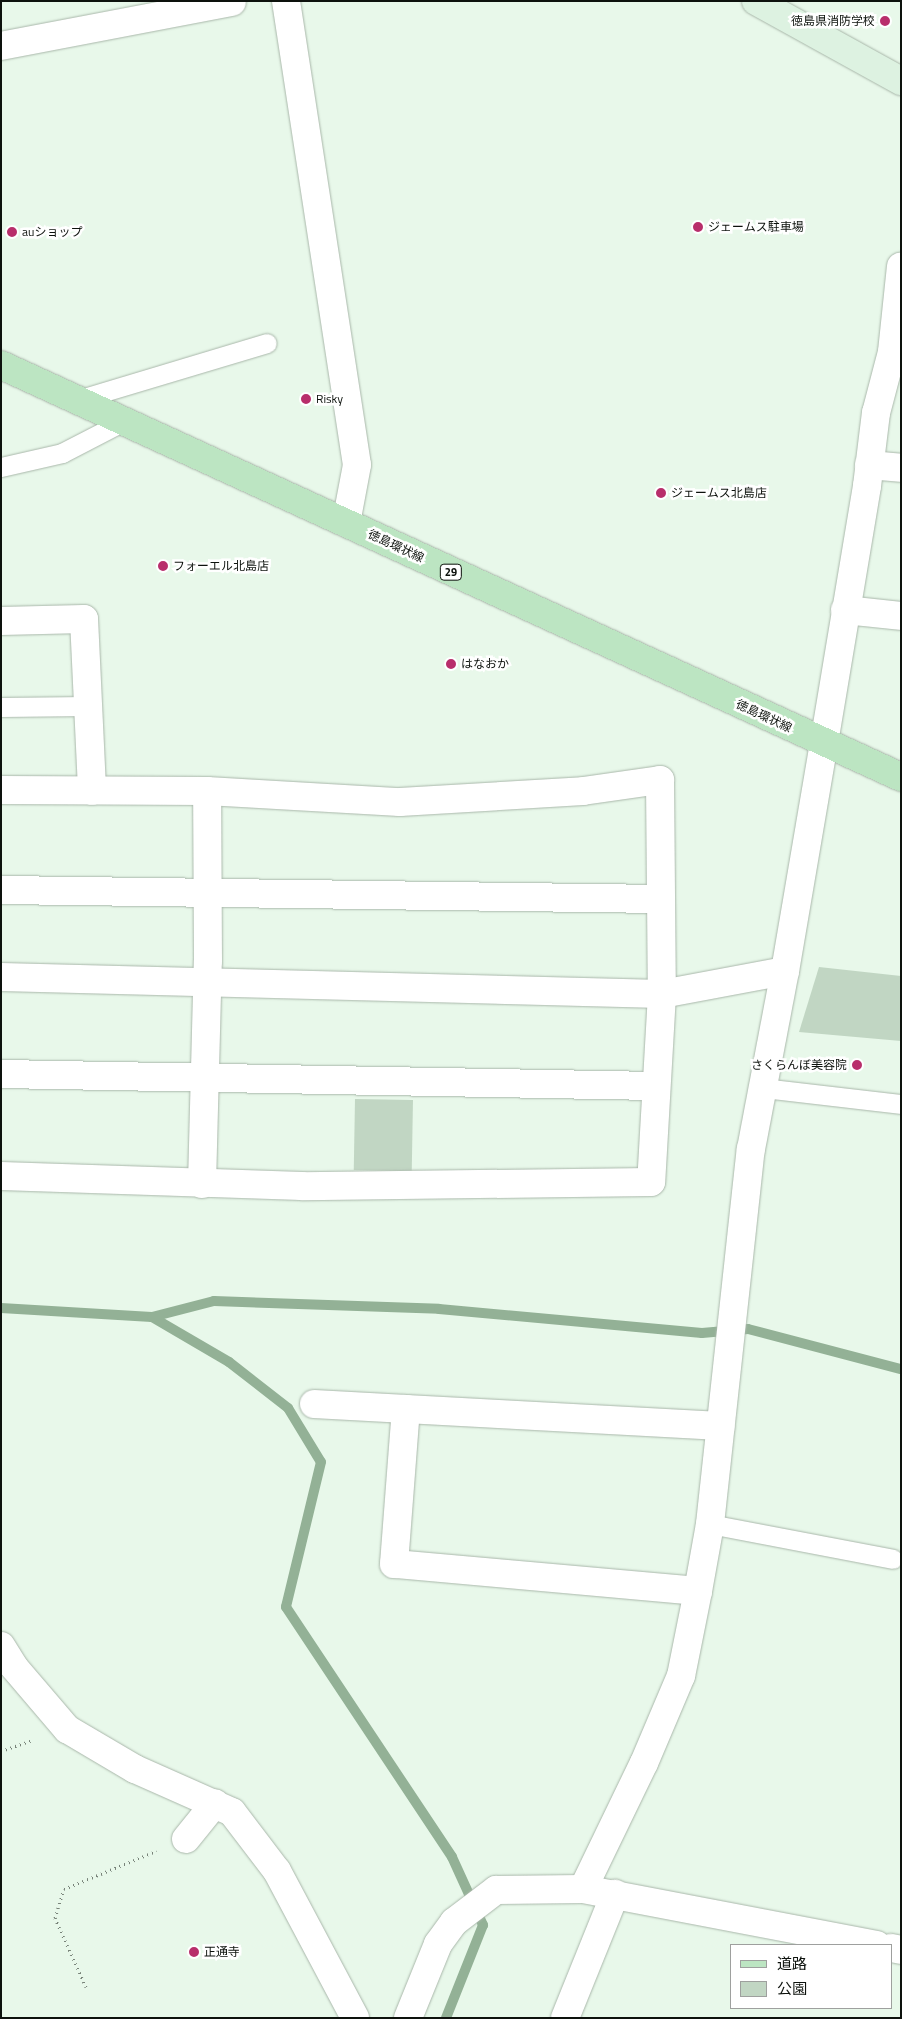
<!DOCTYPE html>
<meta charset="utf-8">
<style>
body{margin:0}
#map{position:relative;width:902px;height:2019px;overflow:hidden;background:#e8f8ea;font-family:"Titillium Web","Noto Sans JP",sans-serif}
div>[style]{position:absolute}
.green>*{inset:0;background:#c1d6c3;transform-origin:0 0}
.stream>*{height:10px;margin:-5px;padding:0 5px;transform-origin:5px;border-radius:5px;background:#93b196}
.path>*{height:3px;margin-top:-1.5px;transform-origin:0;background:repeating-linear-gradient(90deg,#788379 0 1px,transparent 0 5px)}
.roads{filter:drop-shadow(0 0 1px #a9b7aa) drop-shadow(0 0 1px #a9b7aa)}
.lane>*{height:19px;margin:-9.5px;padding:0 9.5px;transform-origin:9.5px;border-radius:9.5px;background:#fff}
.street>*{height:28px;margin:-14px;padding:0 14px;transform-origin:14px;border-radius:14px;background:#fff}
.secondary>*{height:28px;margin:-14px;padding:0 14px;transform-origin:14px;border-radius:14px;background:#ddf2e1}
.primary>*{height:28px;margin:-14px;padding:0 14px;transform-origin:14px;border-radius:14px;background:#bce5c2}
.dots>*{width:14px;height:14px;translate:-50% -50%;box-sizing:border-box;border:2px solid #fff;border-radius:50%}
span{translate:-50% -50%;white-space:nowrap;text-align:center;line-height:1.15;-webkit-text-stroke:5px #fff;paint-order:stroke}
.shield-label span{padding:1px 4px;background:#fff;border:1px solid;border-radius:4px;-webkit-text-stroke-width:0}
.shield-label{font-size:11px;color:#0d120d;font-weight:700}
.poi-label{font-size:12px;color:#0d120d}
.right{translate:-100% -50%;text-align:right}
.left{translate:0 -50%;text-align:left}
.street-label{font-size:12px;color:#0d120d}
.frame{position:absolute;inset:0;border:2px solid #0d120d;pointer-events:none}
.legend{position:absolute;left:730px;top:1944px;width:162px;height:65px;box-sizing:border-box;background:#fff;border:1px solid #9ea09e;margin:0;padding:6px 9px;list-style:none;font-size:15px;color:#0d120d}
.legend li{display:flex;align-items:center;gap:10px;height:25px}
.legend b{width:25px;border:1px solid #9ea09e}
</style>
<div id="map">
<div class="green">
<i style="clip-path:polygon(819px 967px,901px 976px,901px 1041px,799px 1032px)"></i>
<i style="left:355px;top:1099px;width:58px;height:71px;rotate:1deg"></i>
</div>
<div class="stream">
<i style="left:1px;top:1308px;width:151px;rotate:3.4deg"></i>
<i style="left:152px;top:1317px;width:89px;rotate:30.3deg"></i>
<i style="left:229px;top:1362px;width:75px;rotate:37.9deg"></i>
<i style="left:288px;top:1408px;width:63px;rotate:58.6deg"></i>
<i style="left:321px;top:1462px;width:149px;rotate:103.6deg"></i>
<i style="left:286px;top:1607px;width:300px;rotate:56.4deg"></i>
<i style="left:452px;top:1857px;width:75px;rotate:65.5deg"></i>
<i style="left:483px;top:1925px;width:100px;rotate:111.7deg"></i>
<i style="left:152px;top:1317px;width:64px;rotate:-14.5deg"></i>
<i style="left:214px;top:1301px;width:225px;rotate:2deg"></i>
<i style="left:439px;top:1309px;width:264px;rotate:5.2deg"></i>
<i style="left:702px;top:1333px;width:46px;rotate:-5deg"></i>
<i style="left:748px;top:1329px;width:158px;rotate:14.7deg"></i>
</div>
<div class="path">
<i style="left:1px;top:1751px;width:34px;rotate:-19deg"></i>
<i style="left:86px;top:1987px;width:76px;rotate:-114.2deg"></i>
<i style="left:55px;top:1918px;width:30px;rotate:-73deg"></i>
<i style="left:64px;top:1889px;width:100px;rotate:-22.4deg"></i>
</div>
<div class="roads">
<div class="lane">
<i style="left:77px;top:400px;width:198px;rotate:-16.7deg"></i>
<i style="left:1px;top:467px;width:63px;rotate:-12.9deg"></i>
<i style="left:62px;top:453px;width:70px;rotate:-27.3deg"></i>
<i style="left:1px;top:707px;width:87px;rotate:-0.7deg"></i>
<i style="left:763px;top:1088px;width:139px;rotate:6.6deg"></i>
<i style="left:710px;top:1524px;width:186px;rotate:10.8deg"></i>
</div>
<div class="street">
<i style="left:286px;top:1px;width:469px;rotate:81.3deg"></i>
<i style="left:357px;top:465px;width:59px;rotate:100.7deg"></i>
<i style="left:1px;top:46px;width:235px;rotate:-10.8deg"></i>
<i style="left:869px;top:465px;width:32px;rotate:5deg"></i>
<i style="left:845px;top:610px;width:56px;rotate:6.1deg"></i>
<i style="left:1px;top:621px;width:83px;rotate:-1.4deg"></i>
<i style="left:84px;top:619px;width:172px;rotate:87.3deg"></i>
<i style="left:1px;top:790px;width:206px;rotate:0.3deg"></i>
<i style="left:207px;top:791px;width:193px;rotate:3.3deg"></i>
<i style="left:400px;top:802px;width:183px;rotate:-3.4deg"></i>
<i style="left:583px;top:791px;width:78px;rotate:-8.1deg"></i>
<i style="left:660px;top:780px;width:214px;rotate:89.5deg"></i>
<i style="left:662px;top:994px;width:188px;rotate:93.3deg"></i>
<i style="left:651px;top:1182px;width:349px;rotate:179.3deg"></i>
<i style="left:302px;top:1186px;width:301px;rotate:-178.1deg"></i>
<i style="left:1px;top:890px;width:660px;rotate:0.78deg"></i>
<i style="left:1px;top:977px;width:661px;rotate:1.47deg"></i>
<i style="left:662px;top:994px;width:125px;rotate:-10.6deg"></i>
<i style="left:1px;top:1074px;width:654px;rotate:1.05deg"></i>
<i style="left:202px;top:1184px;width:223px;rotate:-88.5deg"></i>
<i style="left:208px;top:961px;width:170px;rotate:-90.3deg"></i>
<i style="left:314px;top:1404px;width:92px;rotate:3.1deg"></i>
<i style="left:698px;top:1591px;width:305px;rotate:-174.9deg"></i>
<i style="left:394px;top:1564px;width:155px;rotate:-85.6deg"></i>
<i style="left:406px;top:1409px;width:315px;rotate:3.1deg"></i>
<i style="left:1px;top:1646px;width:25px;rotate:58deg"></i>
<i style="left:14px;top:1667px;width:82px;rotate:49.5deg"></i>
<i style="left:67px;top:1729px;width:79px;rotate:30.5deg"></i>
<i style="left:135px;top:1769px;width:106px;rotate:23.9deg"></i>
<i style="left:232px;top:1812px;width:74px;rotate:52.7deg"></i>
<i style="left:277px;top:1871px;width:166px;rotate:62deg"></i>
<i style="left:186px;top:1839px;width:46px;rotate:-51.1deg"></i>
<i style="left:583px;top:1889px;width:140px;rotate:-64.2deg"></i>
<i style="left:644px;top:1763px;width:95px;rotate:-67deg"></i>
<i style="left:681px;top:1676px;width:87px;rotate:-78.7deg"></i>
<i style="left:698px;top:1591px;width:68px;rotate:-79.8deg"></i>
<i style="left:710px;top:1524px;width:377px;rotate:-83.8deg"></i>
<i style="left:751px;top:1149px;width:181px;rotate:-79.2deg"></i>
<i style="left:785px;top:971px;width:231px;rotate:-80.3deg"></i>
<i style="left:824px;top:743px;width:261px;rotate:-80.5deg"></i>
<i style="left:867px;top:486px;width:74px;rotate:-83deg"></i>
<i style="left:876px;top:413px;width:63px;rotate:-75.3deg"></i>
<i style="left:892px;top:352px;width:86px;rotate:-84deg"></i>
<i style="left:891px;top:1948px;width:10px;rotate:11deg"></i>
<i style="left:408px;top:2018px;width:80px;rotate:-67.9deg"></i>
<i style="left:438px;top:1944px;width:27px;rotate:-54deg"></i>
<i style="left:454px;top:1922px;width:53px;rotate:-37.3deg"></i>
<i style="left:496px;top:1890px;width:87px;rotate:-0.7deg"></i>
<i style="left:583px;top:1889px;width:299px;rotate:10.8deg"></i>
<i style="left:565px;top:2018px;width:134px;rotate:-68deg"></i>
</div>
<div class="secondary">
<i style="left:756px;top:1px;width:166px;rotate:28.9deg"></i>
</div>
<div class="primary">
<i style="left:1px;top:365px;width:990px;rotate:24.6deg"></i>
</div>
</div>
<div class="dots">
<i style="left:885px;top:21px;background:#b82e6b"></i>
<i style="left:698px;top:227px;background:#b82e6b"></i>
<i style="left:12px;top:232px;background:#b82e6b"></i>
<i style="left:306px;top:399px;background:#b82e6b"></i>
<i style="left:661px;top:493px;background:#b82e6b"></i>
<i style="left:163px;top:566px;background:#b82e6b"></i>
<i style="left:451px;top:664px;background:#b82e6b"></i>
<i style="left:857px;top:1065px;background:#b82e6b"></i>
<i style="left:194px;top:1952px;background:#b82e6b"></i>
</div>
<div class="shield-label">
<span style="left:451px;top:572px">29</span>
</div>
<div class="poi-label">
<span class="right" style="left:875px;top:21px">徳島県消防学校</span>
<span class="left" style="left:708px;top:227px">ジェームス駐車場</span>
<span class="left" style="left:22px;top:232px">auショップ</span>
<span class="left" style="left:316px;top:399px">Risky</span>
<span class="left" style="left:671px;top:493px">ジェームス北島店</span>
<span class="left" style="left:173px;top:566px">フォーエル北島店</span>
<span class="left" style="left:461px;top:664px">はなおか</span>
<span class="right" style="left:847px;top:1065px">さくらんぼ美容院</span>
<span class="left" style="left:204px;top:1952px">正通寺</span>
</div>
<div class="street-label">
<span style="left:396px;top:546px;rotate:25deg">徳島環状線</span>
<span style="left:764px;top:716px;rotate:25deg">徳島環状線</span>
</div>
<div class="frame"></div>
<ul class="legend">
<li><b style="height:6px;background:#bce5c2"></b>道路</li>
<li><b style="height:14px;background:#c1d6c3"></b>公園</li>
</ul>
</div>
